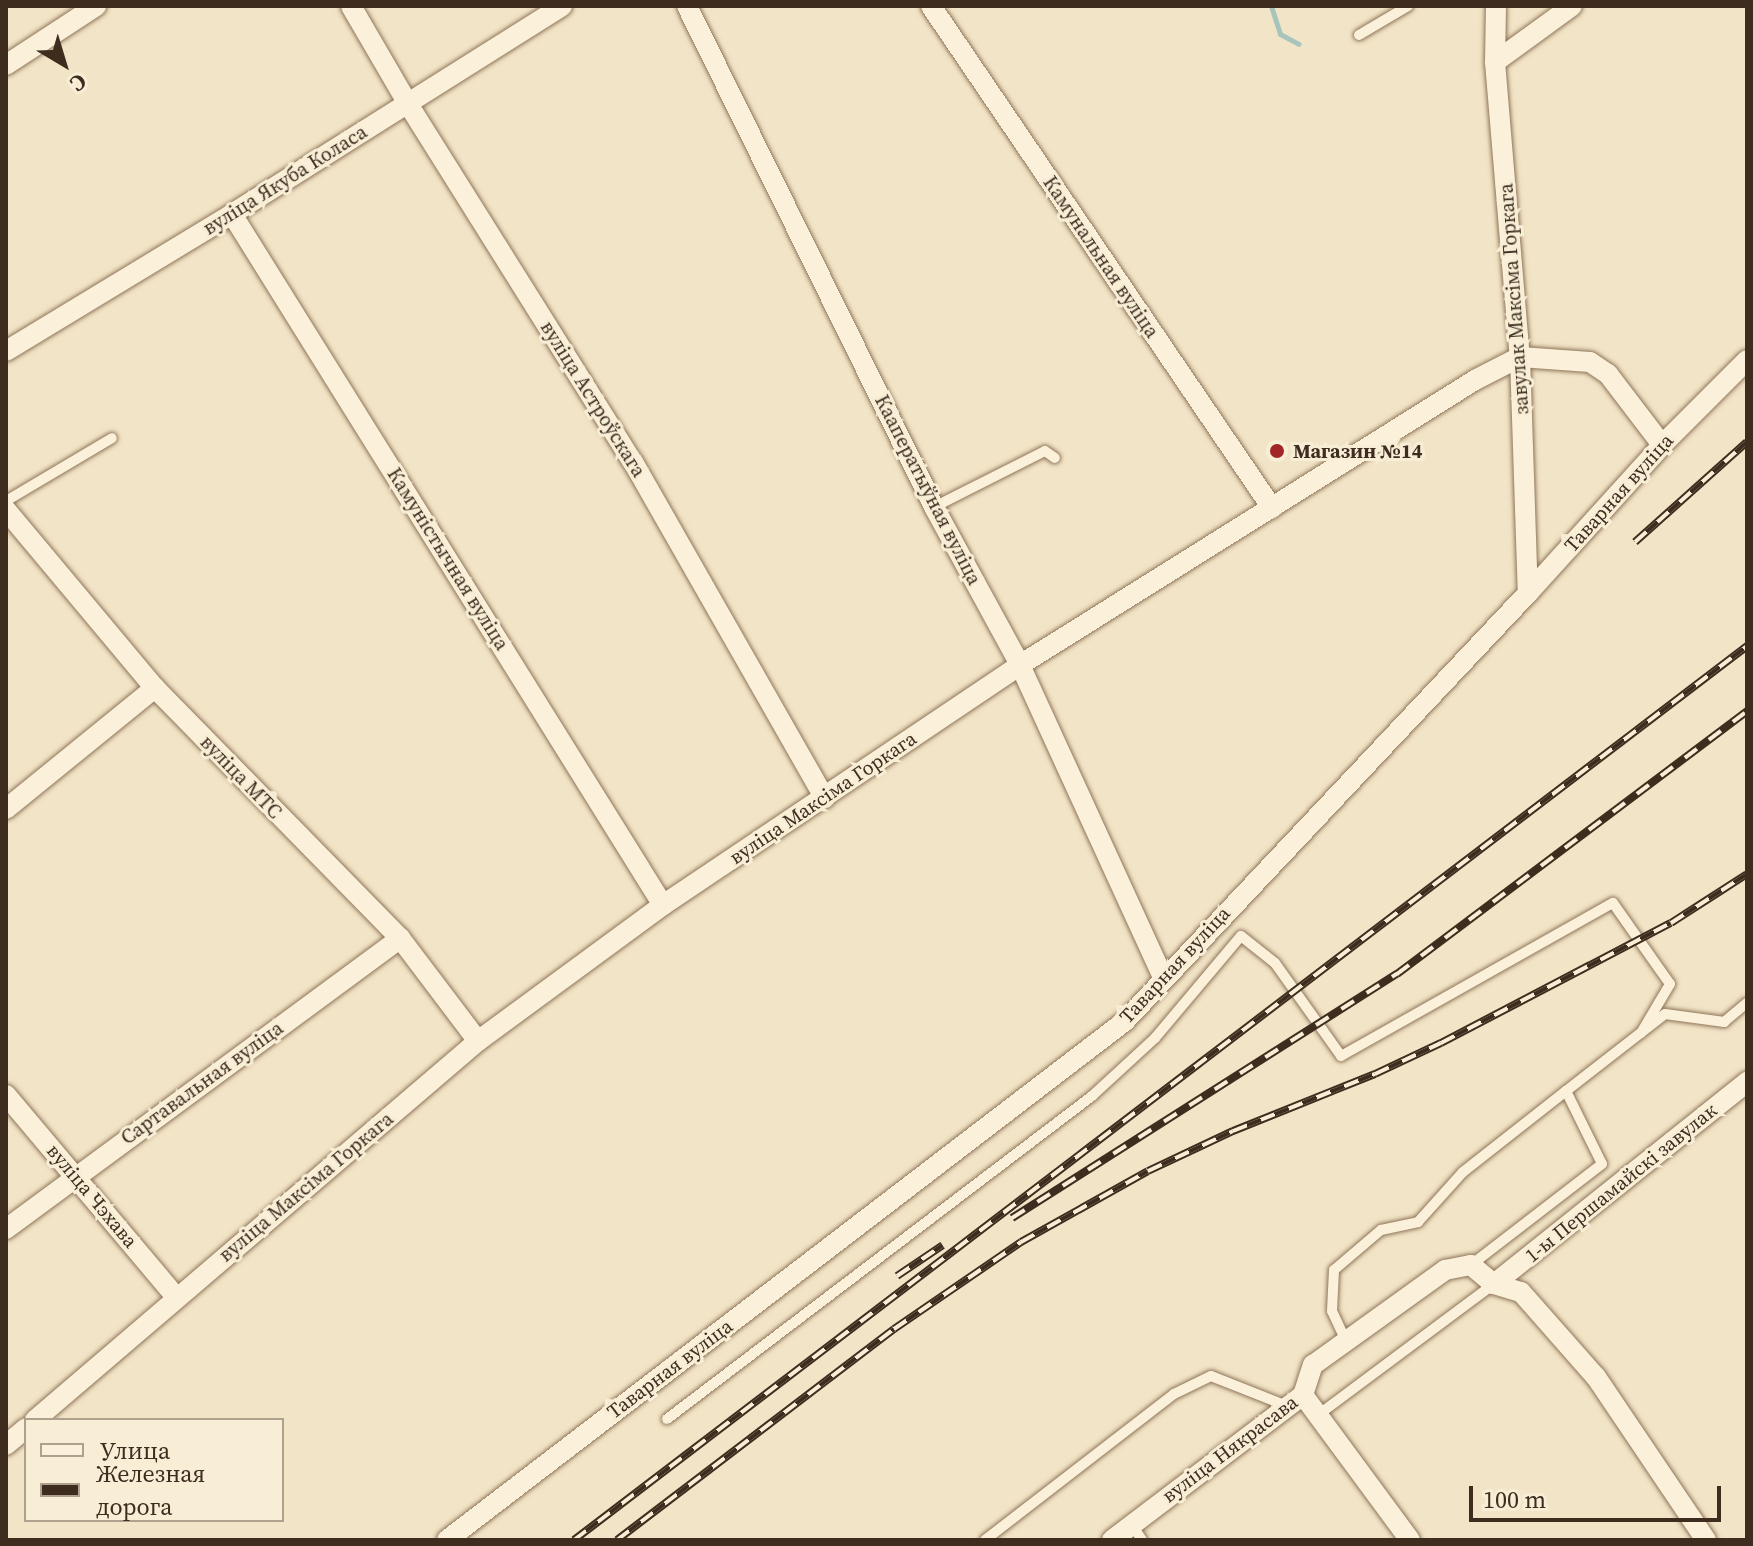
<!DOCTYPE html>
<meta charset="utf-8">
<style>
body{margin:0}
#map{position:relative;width:1753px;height:1546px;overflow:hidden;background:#f2e4c6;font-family:"Source Serif 4",serif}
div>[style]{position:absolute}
.stream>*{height:5px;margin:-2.5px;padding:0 2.5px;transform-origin:2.5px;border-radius:2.5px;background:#a7c5bc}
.roads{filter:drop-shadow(0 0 2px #8f755a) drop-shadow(0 0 2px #8f755a)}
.service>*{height:10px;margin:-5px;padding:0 5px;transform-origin:5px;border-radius:5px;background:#fbf1da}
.minor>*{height:20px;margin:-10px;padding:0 10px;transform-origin:10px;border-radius:10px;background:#fbf1da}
.rail>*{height:8px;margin-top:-4px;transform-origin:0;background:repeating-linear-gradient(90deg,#f8eed6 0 15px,#3e2d1f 0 30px);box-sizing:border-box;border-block:2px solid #3e2d1f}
.dots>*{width:22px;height:22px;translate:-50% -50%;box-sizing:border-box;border:4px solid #f8eed6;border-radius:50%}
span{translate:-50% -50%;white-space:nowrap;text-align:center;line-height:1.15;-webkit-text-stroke:6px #f8eed6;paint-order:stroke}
.street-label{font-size:20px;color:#3e2d1f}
.poi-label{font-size:20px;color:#3e2d1f;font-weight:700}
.left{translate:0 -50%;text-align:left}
.frame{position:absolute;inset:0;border:8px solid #3e2d1f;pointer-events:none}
.legend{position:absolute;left:24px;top:1418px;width:260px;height:104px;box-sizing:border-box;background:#f8eed6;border:2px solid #aea18d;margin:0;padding:10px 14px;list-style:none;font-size:24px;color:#3e2d1f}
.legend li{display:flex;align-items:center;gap:16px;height:40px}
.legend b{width:40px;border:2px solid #aea18d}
.north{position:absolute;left:24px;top:24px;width:80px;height:80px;-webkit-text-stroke:6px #f8eed6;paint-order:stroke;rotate:142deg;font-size:22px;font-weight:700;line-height:32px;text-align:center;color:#3e2d1f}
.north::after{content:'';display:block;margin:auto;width:28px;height:36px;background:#3e2d1f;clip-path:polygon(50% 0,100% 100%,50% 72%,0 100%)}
.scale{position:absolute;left:1469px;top:1486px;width:252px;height:36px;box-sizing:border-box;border:4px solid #3e2d1f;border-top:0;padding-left:10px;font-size:24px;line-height:28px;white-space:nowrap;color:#3e2d1f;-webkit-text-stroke:6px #f8eed6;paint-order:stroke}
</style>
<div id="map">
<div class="stream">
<i style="left:1271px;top:6px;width:29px;rotate:72deg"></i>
<i style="left:1280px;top:34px;width:21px;rotate:28deg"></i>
</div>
<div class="roads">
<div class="service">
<i style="left:1359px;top:35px;width:57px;rotate:-30.6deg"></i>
<i style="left:6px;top:501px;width:123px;rotate:-30.7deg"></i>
<i style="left:934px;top:507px;width:124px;rotate:-26.8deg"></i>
<i style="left:1045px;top:451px;width:12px;rotate:35deg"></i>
<i style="left:1566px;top:1091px;width:125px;rotate:-37.9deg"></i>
<i style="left:1665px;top:1014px;width:60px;rotate:7.7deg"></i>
<i style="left:1724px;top:1022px;width:30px;rotate:-40deg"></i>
<i style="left:1346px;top:1341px;width:33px;rotate:-115deg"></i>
<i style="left:1332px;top:1311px;width:41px;rotate:-87.2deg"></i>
<i style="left:1334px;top:1270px;width:62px;rotate:-40.4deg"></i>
<i style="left:1381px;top:1230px;width:38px;rotate:-12deg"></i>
<i style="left:1418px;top:1222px;width:67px;rotate:-48deg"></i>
<i style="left:1463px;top:1172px;width:131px;rotate:-38.2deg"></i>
<i style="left:1566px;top:1091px;width:81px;rotate:63.7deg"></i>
<i style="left:1602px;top:1164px;width:165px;rotate:142.4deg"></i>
<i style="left:1318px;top:1415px;width:219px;rotate:-36.7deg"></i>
<i style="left:667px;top:1419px;width:534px;rotate:-37.23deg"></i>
<i style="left:1092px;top:1096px;width:86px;rotate:-42.6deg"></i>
<i style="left:1155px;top:1038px;width:133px;rotate:-49.9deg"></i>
<i style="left:1241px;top:936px;width:43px;rotate:38.5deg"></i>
<i style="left:1275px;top:963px;width:114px;rotate:54.6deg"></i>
<i style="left:1341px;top:1056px;width:312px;rotate:-29.4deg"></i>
<i style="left:1613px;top:903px;width:99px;rotate:54.9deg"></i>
<i style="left:1670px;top:984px;width:57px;rotate:120.6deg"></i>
<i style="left:1132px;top:1525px;width:18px;rotate:56deg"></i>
<i style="left:985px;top:1540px;width:239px;rotate:-37.7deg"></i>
<i style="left:1174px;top:1394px;width:41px;rotate:-25.9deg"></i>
<i style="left:1211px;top:1376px;width:82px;rotate:21.5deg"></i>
</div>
<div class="minor">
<i style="left:351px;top:6px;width:113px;rotate:59.8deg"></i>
<i style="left:408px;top:104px;width:423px;rotate:57.9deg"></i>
<i style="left:633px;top:462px;width:387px;rotate:60.3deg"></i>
<i style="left:687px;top:6px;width:559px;rotate:63.76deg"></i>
<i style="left:934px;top:507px;width:180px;rotate:61.4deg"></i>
<i style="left:1020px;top:665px;width:343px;rotate:65.4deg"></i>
<i style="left:931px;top:6px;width:607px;rotate:55.81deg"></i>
<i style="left:1496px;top:6px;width:56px;rotate:91deg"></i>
<i style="left:1495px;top:62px;width:296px;rotate:85.2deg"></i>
<i style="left:1520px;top:357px;width:236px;rotate:88.1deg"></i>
<i style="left:1495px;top:62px;width:95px;rotate:-36deg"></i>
<i style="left:6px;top:65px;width:108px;rotate:-33.2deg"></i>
<i style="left:232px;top:214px;width:814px;rotate:58.05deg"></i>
<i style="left:6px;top:351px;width:264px;rotate:-31.2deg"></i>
<i style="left:232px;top:214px;width:390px;rotate:-32.2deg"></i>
<i style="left:6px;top:510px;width:232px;rotate:50.1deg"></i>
<i style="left:155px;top:688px;width:350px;rotate:45.6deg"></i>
<i style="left:400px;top:938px;width:129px;rotate:52.9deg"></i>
<i style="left:6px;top:809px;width:192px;rotate:-39.1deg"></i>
<i style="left:6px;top:1095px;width:265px;rotate:49.9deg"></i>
<i style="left:6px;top:1229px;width:490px;rotate:-36.4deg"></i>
<i style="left:1494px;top:1284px;width:324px;rotate:-38.6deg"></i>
<i style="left:1303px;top:1395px;width:180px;rotate:53.6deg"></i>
<i style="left:35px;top:1420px;width:583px;rotate:-40.55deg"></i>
<i style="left:478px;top:1041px;width:230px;rotate:-36.3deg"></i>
<i style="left:663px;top:905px;width:430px;rotate:-33.9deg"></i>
<i style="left:1020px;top:665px;width:537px;rotate:-32.06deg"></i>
<i style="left:1475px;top:380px;width:51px;rotate:-27.1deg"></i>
<i style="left:1520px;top:357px;width:70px;rotate:4.1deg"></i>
<i style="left:1590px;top:362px;width:22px;rotate:34deg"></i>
<i style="left:1608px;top:374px;width:89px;rotate:52.7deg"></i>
<i style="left:6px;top:1445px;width:26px;rotate:-40deg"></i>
<i style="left:447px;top:1540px;width:854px;rotate:-37.43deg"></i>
<i style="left:1125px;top:1021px;width:588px;rotate:-46.72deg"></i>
<i style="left:1528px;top:593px;width:200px;rotate:-47.8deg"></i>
<i style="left:1662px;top:445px;width:120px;rotate:-45deg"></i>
<i style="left:1112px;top:1540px;width:240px;rotate:-37.2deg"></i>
<i style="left:1303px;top:1395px;width:32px;rotate:-72deg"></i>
<i style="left:1313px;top:1365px;width:163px;rotate:-35.7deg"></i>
<i style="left:1445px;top:1270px;width:26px;rotate:-11deg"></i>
<i style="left:1471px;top:1265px;width:30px;rotate:40deg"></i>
<i style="left:1494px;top:1284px;width:28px;rotate:17deg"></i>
<i style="left:1521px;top:1292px;width:113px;rotate:48.6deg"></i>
<i style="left:1596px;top:1377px;width:197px;rotate:56deg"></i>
</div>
</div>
<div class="rail">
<i style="left:1635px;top:542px;width:150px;rotate:-41.8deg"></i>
<i style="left:1012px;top:1218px;width:456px;rotate:-32.4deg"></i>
<i style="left:1397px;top:974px;width:438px;rotate:-36.9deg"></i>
<i style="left:897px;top:1276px;width:55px;rotate:-34deg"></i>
<i style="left:574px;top:1540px;width:1475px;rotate:-37.31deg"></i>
<i style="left:617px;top:1540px;width:348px;rotate:-37.3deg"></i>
<i style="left:894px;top:1329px;width:154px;rotate:-34.4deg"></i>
<i style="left:1021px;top:1242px;width:145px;rotate:-29.2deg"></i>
<i style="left:1148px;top:1171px;width:94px;rotate:-25.2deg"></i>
<i style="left:1233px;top:1131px;width:153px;rotate:-21.9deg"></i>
<i style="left:1375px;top:1074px;width:73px;rotate:-25.2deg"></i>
<i style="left:1441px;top:1043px;width:259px;rotate:-27.6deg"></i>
<i style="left:1671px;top:923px;width:90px;rotate:-32.8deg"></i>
</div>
<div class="dots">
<i style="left:1277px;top:451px;background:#a22527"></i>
</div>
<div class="street-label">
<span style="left:285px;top:180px;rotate:-32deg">вуліца Якуба Коласа</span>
<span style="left:1101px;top:257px;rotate:56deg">Камунальная вуліца</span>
<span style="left:1514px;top:299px;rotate:-94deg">завулак Максіма Горкага</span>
<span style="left:593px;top:399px;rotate:58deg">вуліца Астроўскага</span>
<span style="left:928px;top:490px;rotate:63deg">Кааператыўная вуліца</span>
<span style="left:1619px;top:493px;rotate:-48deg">Таварная вуліца</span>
<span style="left:448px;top:559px;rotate:58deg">Камуністычная вуліца</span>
<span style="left:241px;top:777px;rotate:46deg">вуліца МТС</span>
<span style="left:823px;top:798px;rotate:-34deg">вуліца Максіма Горкага</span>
<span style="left:1175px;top:965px;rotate:-47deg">Таварная вуліца</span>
<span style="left:202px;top:1083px;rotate:-36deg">Сартавальная вуліца</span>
<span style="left:1621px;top:1183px;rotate:-39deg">1-ы Першамайскі завулак</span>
<span style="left:306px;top:1187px;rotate:-40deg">вуліца Максіма Горкага</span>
<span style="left:92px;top:1196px;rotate:50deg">вуліца Чэхава</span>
<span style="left:670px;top:1369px;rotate:-37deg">Таварная вуліца</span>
<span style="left:1230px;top:1449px;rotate:-37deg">вуліца Някрасава</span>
</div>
<div class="poi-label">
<span class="left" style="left:1293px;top:451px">Магазин №14</span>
</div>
<div class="frame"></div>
<ul class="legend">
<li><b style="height:10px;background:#fbf1da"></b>Улица</li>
<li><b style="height:10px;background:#3e2d1f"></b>Железная дорога</li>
</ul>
<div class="north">С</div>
<div class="scale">100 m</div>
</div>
